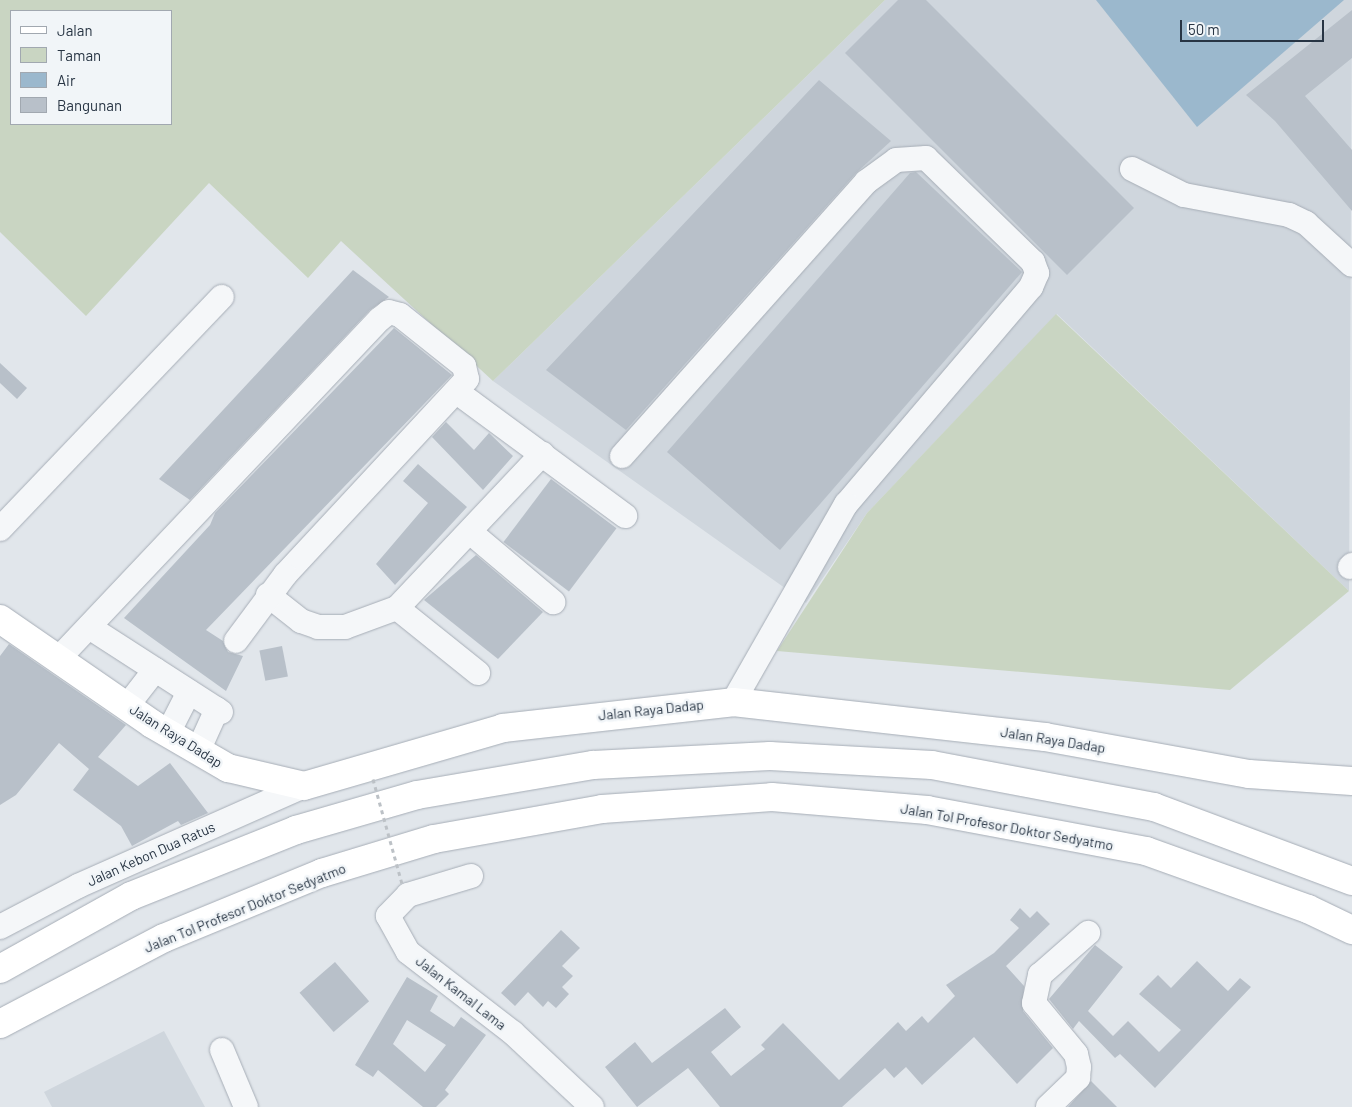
<!DOCTYPE html>
<style>
body{margin:0}
#map{position:relative;width:1352px;height:1107px;overflow:hidden;background:#e1e6eb;font-family:Barlow,sans-serif}
div>[style]{position:absolute}
.built>*{inset:0;background:#cfd6dd}
.green>*{inset:0;background:#c9d5c2}
.water>*{inset:0;background:#9bb8cd}
.building>*{inset:0;background:#b8c0c9;transform-origin:0 0}
.roads{filter:drop-shadow(0 0 1px #a6adb6) drop-shadow(0 0 1px #a6adb6)}
.minor>*{height:24px;margin:-12px;padding:0 12px;transform-origin:12px;border-radius:12px;background:#f5f7f9}
.major>*{height:28px;margin:-14px;padding:0 14px;transform-origin:14px;border-radius:14px;background:#fff}
.highway>*{height:28px;margin:-14px;padding:0 14px;transform-origin:14px;border-radius:14px;background:#fff}
.path-bridge>*{height:3px;margin-top:-1.5px;transform-origin:0;background:repeating-linear-gradient(90deg,#bcc1c6 0 4px,transparent 0 8px)}
span{translate:-50% -50%;white-space:nowrap;text-align:center;line-height:1.15;-webkit-text-stroke:5px #f1f5f8;paint-order:stroke}
.street-label{font-size:14px;color:#283544}
.legend{position:absolute;left:10px;top:10px;width:162px;height:115px;box-sizing:border-box;background:#f1f5f8;border:1px solid #a1a8b0;margin:0;padding:6px 9px;list-style:none;font-size:15px;color:#283544}
.legend li{display:flex;align-items:center;gap:10px;height:25px}
.legend b{width:25px;border:1px solid #a1a8b0}
.scale{position:absolute;left:1180px;top:20px;width:144px;height:22px;box-sizing:border-box;border:2px solid #283544;border-top:0;padding-left:6px;font-size:15px;line-height:18px;white-space:nowrap;color:#283544;-webkit-text-stroke:4px #f1f5f8;paint-order:stroke}
</style>
<div id="map">
<div class="built">
<i style="clip-path:polygon(885px 0,1352px 0,1349px 591px,1057px 314px,867px 513px,806px 603px,493px 381px)"></i>
<i style="clip-path:polygon(164px 1031px,205px 1107px,52px 1107px,44px 1092px)"></i>
</div>
<div class="green">
<i style="clip-path:polygon(evenodd,0 0,885px 0,493px 381px,341px 241px,308px 278px,209px 183px,86px 316px,0 232px,0 0,11px 11px,171px 11px,171px 124px,11px 124px,11px 11px)"></i>
<i style="clip-path:polygon(1056px 314px,1349px 591px,1230px 690px,777px 651px,867px 513px)"></i>
</div>
<div class="water">
<i style="clip-path:polygon(1096px 0,1344px 0,1197px 127px)"></i>
</div>
<div class="building">
<i style="clip-path:polygon(898px 0,926px 0,1134px 208px,1067px 275px,845px 53px)"></i>
<i style="clip-path:polygon(1352px 10px,1352px 58px,1305px 96px,1352px 150px,1352px 211px,1275px 121px,1246px 95px)"></i>
<i style="clip-path:polygon(819px 80px,891px 141px,856px 173px,626px 430px,546px 370px)"></i>
<i style="clip-path:polygon(916px 172px,1022px 272px,780px 550px,667px 452px,910px 173px)"></i>
<i style="clip-path:polygon(353px 270px,389px 297px,370px 310px,190px 500px,159px 479px)"></i>
<i style="clip-path:polygon(394px 328px,452px 375px,206px 630px,223px 641px,228px 652px,243px 656px,226px 691px,124px 618px,210px 525px,215px 513px)"></i>
<i style="clip-path:polygon(0 363px,27px 388px,17px 399px,0 383px)"></i>
<i style="clip-path:polygon(446px 422px,474px 450px,489px 433px,513px 456px,483px 490px,432px 437px)"></i>
<i style="clip-path:polygon(418px 464px,467px 507px,395px 585px,376px 564px,428px 503px,403px 481px)"></i>
<i style="left:551px;top:479px;width:82px;height:79px;rotate:37deg"></i>
<i style="clip-path:polygon(476px 555px,543px 612px,498px 659px,424px 600px)"></i>
<i style="clip-path:polygon(9px 644px,126px 725px,98px 757px,138px 786px,170px 763px,208px 813px,181px 825px,178px 821px,132px 846px,121px 826px,73px 790px,89px 769px,59px 743px,16px 795px,0 805px,0 656px)"></i>
<i style="left:282px;top:646px;width:31px;height:23px;rotate:79deg"></i>
<i style="clip-path:polygon(1020px 908px,1030px 918px,1037px 911px,1050px 924px,1006px 966px,1024px 986px,1023px 1011px,1053px 1048px,1017px 1084px,974px 1037px,922px 1085px,906px 1067px,894px 1078px,885px 1068px,842px 1107px,720px 1107px,688px 1068px,637px 1107px,605px 1067px,635px 1042px,652px 1063px,725px 1008px,741px 1027px,711px 1052px,731px 1076px,765px 1049px,761px 1045px,783px 1023px,839px 1080px,898px 1022px,906px 1031px,922px 1016px,928px 1023px,955px 996px,946px 985px,994px 953px,1019px 928px,1010px 920px)"></i>
<i style="clip-path:polygon(561px 930px,580px 948px,562px 966px,573px 976px,562px 987px,569px 994px,556px 1008px,548px 1001px,543px 1007px,528px 992px,515px 1006px,501px 993px)"></i>
<i style="clip-path:polygon(1095px 945px,1123px 967px,1088px 1011px,1113px 1036px,1128px 1021px,1159px 1052px,1181px 1030px,1139px 994px,1158px 975px,1171px 988px,1197px 961px,1228px 991px,1240px 978px,1251px 987px,1155px 1088px,1120px 1054px,1115px 1058px,1079px 1021px,1073px 1029px,1049px 999px)"></i>
<i style="left:335px;top:962px;width:52px;height:47px;rotate:49deg"></i>
<i style="clip-path:polygon(evenodd,407px 977px,438px 996px,430px 1011px,454px 1027px,461px 1017px,486px 1035px,445px 1090px,449px 1094px,436px 1107px,423px 1107px,378px 1070px,373px 1077px,355px 1065px,407px 977px,407px 1020px,446px 1045px,425px 1072px,393px 1044px,407px 1020px)"></i>
<i style="clip-path:polygon(1091px 1081px,1117px 1107px,1068px 1107px)"></i>
</div>
<div class="roads">
<div class="minor">
<i style="left:1132px;top:169px;width:58px;rotate:26.6deg"></i>
<i style="left:1184px;top:195px;width:107px;rotate:10.8deg"></i>
<i style="left:1289px;top:215px;width:19px;rotate:25deg"></i>
<i style="left:1306px;top:223px;width:62px;rotate:42.4deg"></i>
<i style="left:457px;top:392px;width:209px;rotate:36.4deg"></i>
<i style="left:622px;top:456px;width:367px;rotate:-48.3deg"></i>
<i style="left:866px;top:182px;width:37px;rotate:-36deg"></i>
<i style="left:896px;top:160px;width:30px;rotate:-4deg"></i>
<i style="left:926px;top:158px;width:149px;rotate:44.2deg"></i>
<i style="left:1033px;top:262px;width:12px;rotate:70deg"></i>
<i style="left:1037px;top:273px;width:15px;rotate:113deg"></i>
<i style="left:1031px;top:287px;width:285px;rotate:130.4deg"></i>
<i style="left:846px;top:504px;width:228px;rotate:119.7deg"></i>
<i style="left:0;top:529px;width:321px;rotate:-46.3deg"></i>
<i style="left:470px;top:532px;width:109px;rotate:40.1deg"></i>
<i style="left:1350px;top:567px;width:3px;rotate:-45deg"></i>
<i style="left:268px;top:595px;width:42px;rotate:38.2deg"></i>
<i style="left:301px;top:621px;width:18px;rotate:19deg"></i>
<i style="left:318px;top:627px;width:27px"></i>
<i style="left:345px;top:627px;width:55px;rotate:-20.1deg"></i>
<i style="left:397px;top:608px;width:212px;rotate:-46.7deg"></i>
<i style="left:397px;top:608px;width:104px;rotate:38.7deg"></i>
<i style="left:89px;top:627px;width:157px;rotate:32.8deg"></i>
<i style="left:60px;top:657px;width:465px;rotate:-46.6deg"></i>
<i style="left:380px;top:319px;width:11px;rotate:-38deg"></i>
<i style="left:389px;top:312px;width:11px;rotate:15deg"></i>
<i style="left:400px;top:315px;width:82px;rotate:38.6deg"></i>
<i style="left:464px;top:366px;width:13px;rotate:77deg"></i>
<i style="left:467px;top:379px;width:267px;rotate:132.9deg"></i>
<i style="left:285px;top:575px;width:82px;rotate:126.6deg"></i>
<i style="left:127px;top:706px;width:46px;rotate:-52.1deg"></i>
<i style="left:168px;top:733px;width:46px;rotate:-62.9deg"></i>
<i style="left:198px;top:751px;width:46px;rotate:-65.7deg"></i>
<i style="left:471px;top:876px;width:66px;rotate:163.2deg"></i>
<i style="left:408px;top:895px;width:29px;rotate:134deg"></i>
<i style="left:388px;top:916px;width:41px;rotate:60.9deg"></i>
<i style="left:408px;top:952px;width:133px;rotate:37.6deg"></i>
<i style="left:513px;top:1033px;width:108px;rotate:43.1deg"></i>
<i style="left:0;top:927px;width:88px;rotate:-27.7deg"></i>
<i style="left:78px;top:886px;width:247px;rotate:-23.9deg"></i>
<i style="left:222px;top:1050px;width:62px;rotate:67.2deg"></i>
<i style="left:1048px;top:1107px;width:42px;rotate:-44deg"></i>
<i style="left:1078px;top:1078px;width:11px;rotate:-85deg"></i>
<i style="left:1079px;top:1067px;width:13px;rotate:-103deg"></i>
<i style="left:1076px;top:1054px;width:66px;rotate:-129.5deg"></i>
<i style="left:1034px;top:1003px;width:29px;rotate:-78deg"></i>
<i style="left:1040px;top:975px;width:64px;rotate:-41.2deg"></i>
</div>
<div class="major">
<i style="left:0;top:619px;width:185px;rotate:34.6deg"></i>
<i style="left:152px;top:724px;width:88px;rotate:30.1deg"></i>
<i style="left:228px;top:768px;width:78px;rotate:13.3deg"></i>
<i style="left:304px;top:786px;width:207px;rotate:-16.2deg"></i>
<i style="left:503px;top:728px;width:231px;rotate:-6.4deg"></i>
<i style="left:733px;top:702px;width:314px;rotate:6.4deg"></i>
<i style="left:1045px;top:737px;width:207px;rotate:10.3deg"></i>
<i style="left:1249px;top:774px;width:103px;rotate:3.9deg"></i>
</div>
<div class="highway">
<i style="left:0;top:969px;width:150px;rotate:-29.1deg"></i>
<i style="left:131px;top:896px;width:178px;rotate:-21.8deg"></i>
<i style="left:296px;top:830px;width:126px;rotate:-16.1deg"></i>
<i style="left:417px;top:795px;width:179px;rotate:-9.7deg"></i>
<i style="left:593px;top:765px;width:177px;rotate:-2.9deg"></i>
<i style="left:770px;top:756px;width:162px;rotate:3.2deg"></i>
<i style="left:932px;top:765px;width:226px;rotate:10.7deg"></i>
<i style="left:1154px;top:807px;width:211px;rotate:20.5deg"></i>
<i style="left:0;top:1024px;width:185px;rotate:-27.7deg"></i>
<i style="left:164px;top:938px;width:171px;rotate:-22.4deg"></i>
<i style="left:322px;top:873px;width:117px;rotate:-16.9deg"></i>
<i style="left:434px;top:839px;width:171px;rotate:-10.1deg"></i>
<i style="left:602px;top:809px;width:170px;rotate:-4deg"></i>
<i style="left:772px;top:797px;width:156px;rotate:4.8deg"></i>
<i style="left:927px;top:810px;width:223px;rotate:10.6deg"></i>
<i style="left:1146px;top:851px;width:172px;rotate:19.7deg"></i>
<i style="left:1308px;top:909px;width:49px;rotate:25.5deg"></i>
</div>
</div>
<div class="path-bridge">
<i style="left:373px;top:779px;width:112px;rotate:74.5deg"></i>
</div>
<div class="street-label">
<span style="left:651px;top:710px;rotate:-6deg">Jalan Raya Dadap</span>
<span style="left:176px;top:736px;rotate:32deg">Jalan Raya Dadap</span>
<span style="left:1053px;top:740px;rotate:9deg">Jalan Raya Dadap</span>
<span style="left:1007px;top:827px;rotate:10deg">Jalan Tol Profesor Doktor Sedyatmo</span>
<span style="left:151px;top:854px;rotate:-24deg">Jalan Kebon Dua Ratus</span>
<span style="left:245px;top:908px;rotate:-22deg">Jalan Tol Profesor Doktor Sedyatmo</span>
<span style="left:461px;top:993px;rotate:38deg">Jalan Kamal Lama</span>
</div>
<ul class="legend">
<li><b style="height:6px;background:#fff"></b>Jalan</li>
<li><b style="height:14px;background:#c9d5c2"></b>Taman</li>
<li><b style="height:14px;background:#9bb8cd"></b>Air</li>
<li><b style="height:14px;background:#b8c0c9"></b>Bangunan</li>
</ul>
<div class="scale">50 m</div>
</div>
